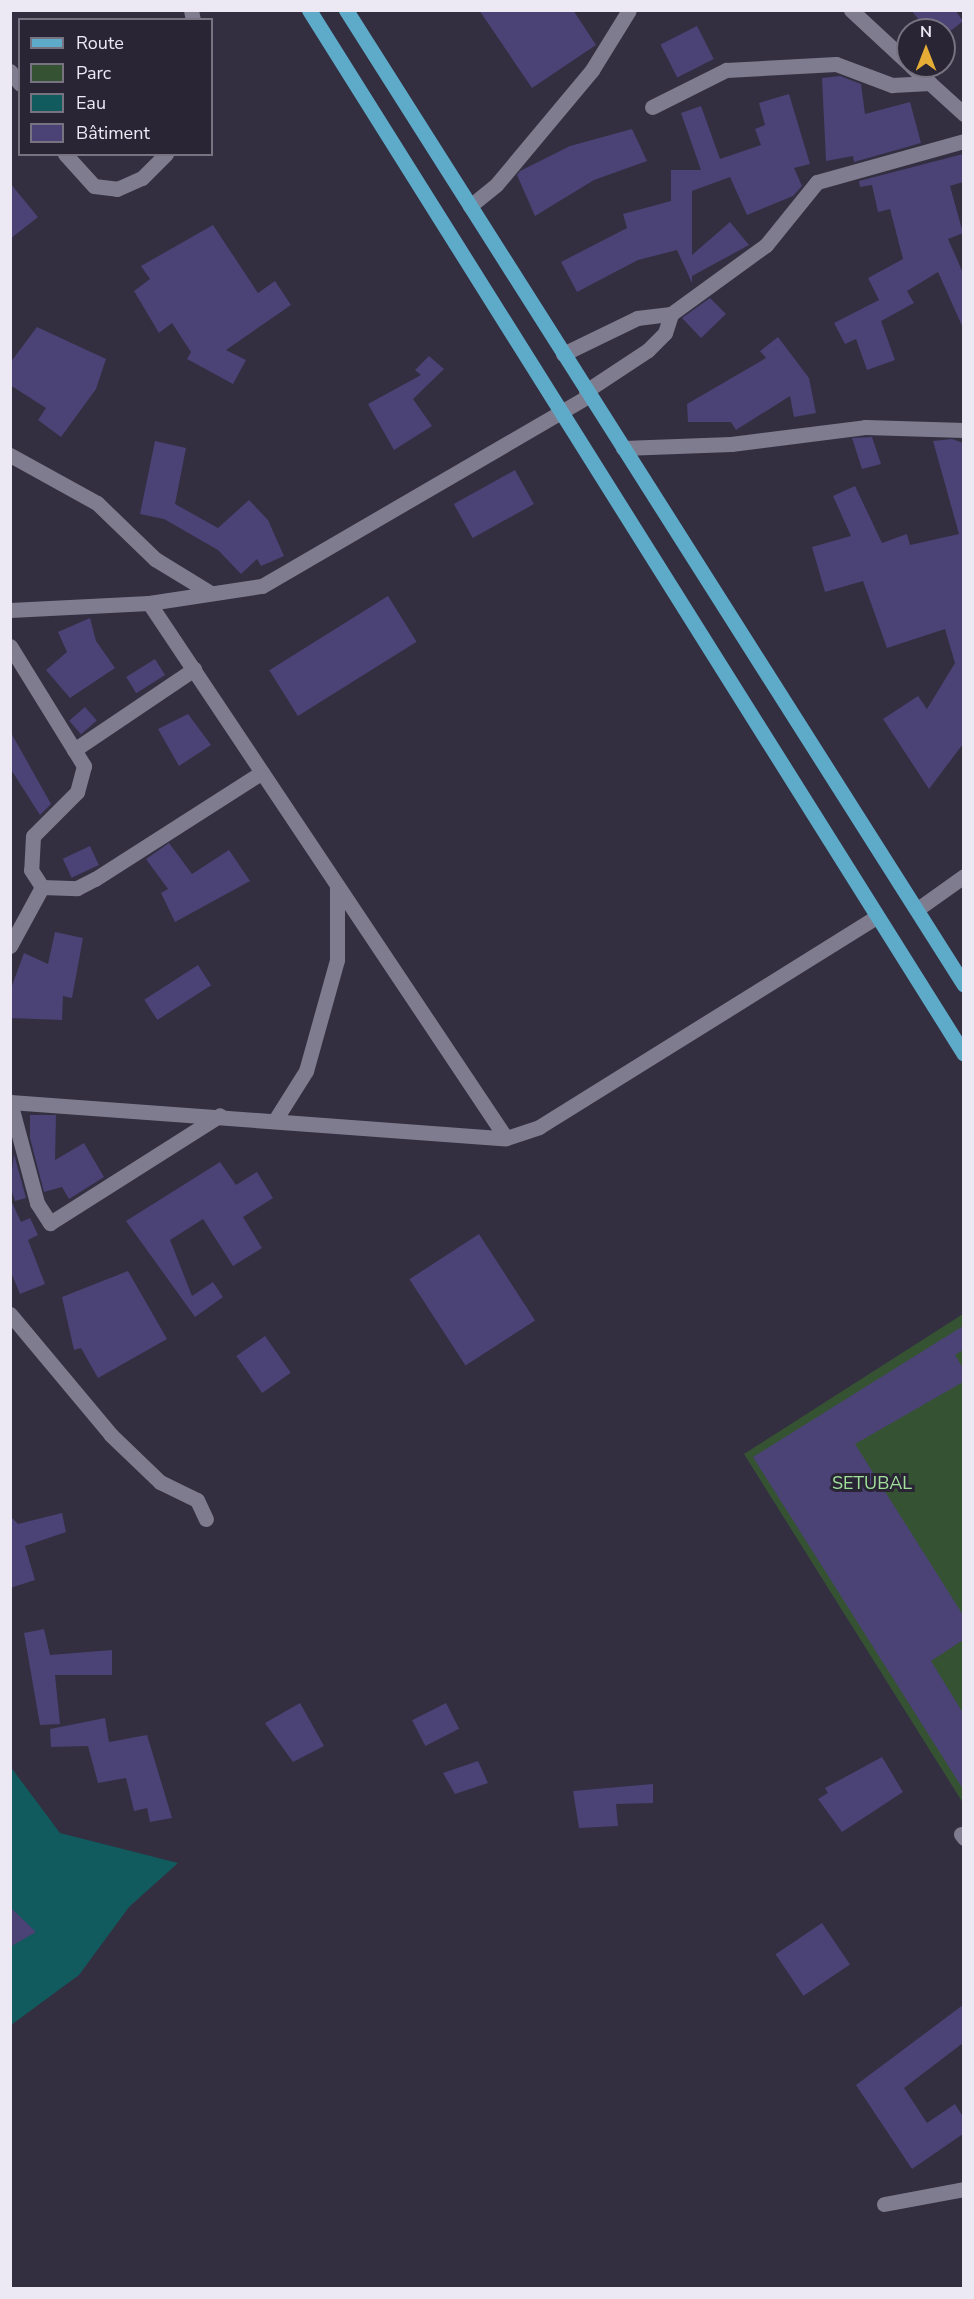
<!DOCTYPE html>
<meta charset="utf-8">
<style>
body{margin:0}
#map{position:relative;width:974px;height:2299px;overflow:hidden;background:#332f40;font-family:"Nunito Sans",sans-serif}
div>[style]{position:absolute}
.green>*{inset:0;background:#355333}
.water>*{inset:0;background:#115a5e}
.building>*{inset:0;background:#4b4275;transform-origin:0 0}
.minor>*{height:15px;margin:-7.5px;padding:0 7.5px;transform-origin:7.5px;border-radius:7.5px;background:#807c8f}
.major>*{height:15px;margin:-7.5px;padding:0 7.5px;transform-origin:7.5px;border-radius:7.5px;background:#5eabc9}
span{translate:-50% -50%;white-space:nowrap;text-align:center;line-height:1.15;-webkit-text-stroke:6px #292535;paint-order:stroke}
.park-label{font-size:18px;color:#a0e09b}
.frame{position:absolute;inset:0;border:12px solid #ece9f4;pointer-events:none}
.legend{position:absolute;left:18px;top:18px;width:195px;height:138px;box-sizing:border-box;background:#292535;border:2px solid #777381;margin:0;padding:8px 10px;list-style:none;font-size:18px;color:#ece9f4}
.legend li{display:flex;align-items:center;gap:12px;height:30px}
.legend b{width:30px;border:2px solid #777381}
.north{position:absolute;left:896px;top:18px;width:60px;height:60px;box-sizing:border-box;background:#292535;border:2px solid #777381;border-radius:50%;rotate:0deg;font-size:16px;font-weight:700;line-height:24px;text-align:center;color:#ece9f4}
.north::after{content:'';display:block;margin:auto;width:21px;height:27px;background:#e5ad35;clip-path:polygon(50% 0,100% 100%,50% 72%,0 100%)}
</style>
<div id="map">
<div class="green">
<i style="clip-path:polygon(963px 1314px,963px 1803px,744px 1454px)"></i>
</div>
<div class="water">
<i style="clip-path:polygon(10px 1766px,60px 1833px,178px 1863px,129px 1907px,79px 1975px,11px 2025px)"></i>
</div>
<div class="building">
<i style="clip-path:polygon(479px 10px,573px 10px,596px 45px,532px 88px)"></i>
<i style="clip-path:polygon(911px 10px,955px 10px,963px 21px,952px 30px,927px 30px)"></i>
<i style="left:697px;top:26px;width:37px;height:41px;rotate:63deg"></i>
<i style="clip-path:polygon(840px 76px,861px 84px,865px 114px,910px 102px,921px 143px,854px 162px,853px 156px,826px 161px,822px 78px)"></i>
<i style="clip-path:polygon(789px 94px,810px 164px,794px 168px,802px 186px,793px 196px,747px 215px,730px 177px,692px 191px,692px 255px,730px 222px,749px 245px,692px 276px,692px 283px,677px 250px,638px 260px,577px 292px,561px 262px,627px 228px,623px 214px,671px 201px,671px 170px,701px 170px,681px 113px,701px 106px,720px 159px,761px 145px,755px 129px,765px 125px,759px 103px)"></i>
<i style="clip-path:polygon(632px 129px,647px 161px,594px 180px,535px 216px,517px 175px,520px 171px,570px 146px)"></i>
<i style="clip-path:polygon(963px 154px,963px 182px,950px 186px,963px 233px,948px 239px,963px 273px,963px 328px,938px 272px,907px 291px,914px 303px,881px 321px,895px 360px,867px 370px,856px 339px,845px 344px,834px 323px,879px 300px,868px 278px,903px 259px,890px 209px,878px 212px,872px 185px,860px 187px,859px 181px)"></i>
<i style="clip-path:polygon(10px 183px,38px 217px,10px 239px)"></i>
<i style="clip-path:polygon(213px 225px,258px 293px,275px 281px,291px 305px,226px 350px,246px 360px,233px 384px,187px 359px,191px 352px,172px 323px,159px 333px,134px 291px,150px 279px,141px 266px)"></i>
<i style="clip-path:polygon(710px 298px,726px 314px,701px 338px,682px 318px)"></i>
<i style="clip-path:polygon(37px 327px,106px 359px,96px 389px,61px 437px,38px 420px,46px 408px,10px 385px,10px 363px)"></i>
<i style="clip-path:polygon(778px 337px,809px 378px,816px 413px,794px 417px,790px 396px,736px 430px,731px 422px,688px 422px,687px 404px,766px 358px,760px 351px)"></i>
<i style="clip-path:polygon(429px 356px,444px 369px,413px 399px,432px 426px,394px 450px,368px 404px,421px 375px,415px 370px)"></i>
<i style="clip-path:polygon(872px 437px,881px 464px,862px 469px,852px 438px)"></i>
<i style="clip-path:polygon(952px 439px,963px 443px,963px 744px,929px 789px,883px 719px,918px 696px,927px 709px,955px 663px,945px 629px,887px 648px,863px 581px,825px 592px,812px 547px,851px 536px,833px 496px,855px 486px,882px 543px,907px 534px,910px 545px,959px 534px,933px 441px)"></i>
<i style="clip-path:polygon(155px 441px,186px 448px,175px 504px,218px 528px,249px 500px,268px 520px,284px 556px,261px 566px,257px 559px,241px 574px,218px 550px,164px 519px,140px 514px)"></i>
<i style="left:515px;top:470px;width:39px;height:70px;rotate:61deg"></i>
<i style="left:388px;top:596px;width:54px;height:140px;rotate:58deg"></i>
<i style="clip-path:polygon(90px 618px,96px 641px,115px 668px,70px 698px,46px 670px,67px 652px,58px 632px)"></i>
<i style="left:155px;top:659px;width:19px;height:34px;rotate:58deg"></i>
<i style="left:85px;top:707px;width:18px;height:21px;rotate:49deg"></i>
<i style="clip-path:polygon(188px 714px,211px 745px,179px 766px,158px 729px)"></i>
<i style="clip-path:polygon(10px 731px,51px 804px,40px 815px,10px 768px)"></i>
<i style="clip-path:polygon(169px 843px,192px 874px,229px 850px,250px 881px,175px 922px,161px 893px,168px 889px,146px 859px)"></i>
<i style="left:90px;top:846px;width:21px;height:30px;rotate:65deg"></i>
<i style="clip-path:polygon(55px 932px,83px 938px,72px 998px,63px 996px,62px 1020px,10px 1018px,10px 991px,24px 953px,48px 964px)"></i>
<i style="left:198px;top:965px;width:24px;height:64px;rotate:57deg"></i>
<i style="clip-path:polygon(30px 1115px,56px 1115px,55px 1160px,84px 1143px,104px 1177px,69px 1199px,62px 1187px,44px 1192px,30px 1138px)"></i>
<i style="clip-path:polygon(14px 1154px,26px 1198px,15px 1201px,10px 1186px)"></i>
<i style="clip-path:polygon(220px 1162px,236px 1185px,257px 1172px,273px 1198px,243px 1217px,262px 1248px,233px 1266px,203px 1219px,170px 1240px,192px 1296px,213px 1282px,223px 1297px,195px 1317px,126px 1221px)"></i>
<i style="clip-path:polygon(10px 1198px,21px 1222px,30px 1218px,38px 1235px,28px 1240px,45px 1284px,20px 1294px,10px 1270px)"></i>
<i style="left:479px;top:1234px;width:103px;height:83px;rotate:57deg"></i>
<i style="clip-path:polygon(128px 1271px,167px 1339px,98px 1378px,81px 1348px,74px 1350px,62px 1297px)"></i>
<i style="clip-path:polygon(963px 1326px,963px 1350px,955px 1355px,963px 1368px,963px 1382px,855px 1444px,963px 1615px,963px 1640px,931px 1661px,963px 1713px,963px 1789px,753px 1457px)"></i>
<i style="left:265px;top:1336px;width:45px;height:35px;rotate:55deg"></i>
<i style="clip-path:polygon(62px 1513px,66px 1532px,25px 1546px,35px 1580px,10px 1588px,10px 1516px,18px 1524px)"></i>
<i style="clip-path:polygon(44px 1629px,50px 1655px,112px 1650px,112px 1675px,55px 1675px,60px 1724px,40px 1725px,24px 1633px)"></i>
<i style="clip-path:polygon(300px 1703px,324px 1746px,293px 1762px,265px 1723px)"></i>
<i style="left:446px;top:1703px;width:29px;height:38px;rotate:63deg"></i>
<i style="clip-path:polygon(105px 1718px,109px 1742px,147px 1735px,172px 1818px,150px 1822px,147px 1808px,134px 1811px,126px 1778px,98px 1783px,88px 1746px,51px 1747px,50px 1729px)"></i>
<i style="clip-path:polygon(882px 1757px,903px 1792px,842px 1832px,818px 1799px,828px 1793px,825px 1788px)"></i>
<i style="clip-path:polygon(478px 1761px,488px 1783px,455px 1794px,443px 1773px)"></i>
<i style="clip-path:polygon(653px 1784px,653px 1803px,616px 1804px,618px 1826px,579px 1828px,573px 1791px)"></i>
<i style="clip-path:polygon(10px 1907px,36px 1932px,10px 1947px)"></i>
<i style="left:822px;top:1923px;width:50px;height:56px;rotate:56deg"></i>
<i style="clip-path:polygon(963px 2005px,963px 2043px,904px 2088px,927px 2123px,955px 2104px,963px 2117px,963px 2134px,912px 2169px,856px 2085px)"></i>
</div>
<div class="minor">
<i style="left:191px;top:10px;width:10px;rotate:79deg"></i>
<i style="left:851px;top:10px;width:78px;rotate:42.9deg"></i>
<i style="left:911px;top:66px;width:72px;rotate:42.2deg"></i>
<i style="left:10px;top:71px;width:16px;rotate:52deg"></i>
<i style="left:652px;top:107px;width:83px;rotate:-26.6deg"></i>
<i style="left:726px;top:70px;width:110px;rotate:-3.1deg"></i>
<i style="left:836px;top:64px;width:60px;rotate:20.6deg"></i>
<i style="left:892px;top:85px;width:38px;rotate:-3deg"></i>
<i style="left:65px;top:154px;width:43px;rotate:47.8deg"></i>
<i style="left:94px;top:186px;width:23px;rotate:7deg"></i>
<i style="left:117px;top:189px;width:27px;rotate:-24deg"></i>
<i style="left:142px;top:178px;width:34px;rotate:-45deg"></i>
<i style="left:470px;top:206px;width:33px;rotate:-39deg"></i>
<i style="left:496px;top:185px;width:150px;rotate:-50.1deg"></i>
<i style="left:592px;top:70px;width:70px;rotate:-58.3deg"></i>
<i style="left:563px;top:354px;width:82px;rotate:-25.9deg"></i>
<i style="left:637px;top:318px;width:34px;rotate:-7deg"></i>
<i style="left:671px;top:314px;width:117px;rotate:-36deg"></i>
<i style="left:766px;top:245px;width:81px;rotate:-51deg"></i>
<i style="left:817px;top:182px;width:153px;rotate:-15.6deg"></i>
<i style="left:586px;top:391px;width:74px;rotate:-33.5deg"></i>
<i style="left:648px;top:350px;width:24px;rotate:-45deg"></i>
<i style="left:665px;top:333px;width:20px;rotate:-72deg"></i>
<i style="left:623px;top:448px;width:108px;rotate:-2.1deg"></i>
<i style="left:731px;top:444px;width:135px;rotate:-7.2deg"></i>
<i style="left:865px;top:427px;width:99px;rotate:1.7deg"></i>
<i style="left:10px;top:455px;width:99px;rotate:28.9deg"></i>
<i style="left:97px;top:503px;width:81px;rotate:44deg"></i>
<i style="left:155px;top:559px;width:63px;rotate:31.4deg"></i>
<i style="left:149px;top:603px;width:643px;rotate:56.29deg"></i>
<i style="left:10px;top:610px;width:139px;rotate:-2.9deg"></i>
<i style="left:149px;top:603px;width:114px;rotate:-8.6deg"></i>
<i style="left:262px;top:586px;width:378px;rotate:-30.2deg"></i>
<i style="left:10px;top:646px;width:141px;rotate:58.3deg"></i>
<i style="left:84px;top:766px;width:27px;rotate:105deg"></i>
<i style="left:77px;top:792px;width:62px;rotate:135deg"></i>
<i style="left:33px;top:836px;width:34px;rotate:93deg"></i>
<i style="left:31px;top:870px;width:20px;rotate:57deg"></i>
<i style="left:42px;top:887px;width:35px;rotate:2deg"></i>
<i style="left:77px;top:888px;width:20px;rotate:-27deg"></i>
<i style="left:95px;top:879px;width:198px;rotate:-32.6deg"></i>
<i style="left:74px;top:750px;width:145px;rotate:-34deg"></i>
<i style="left:919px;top:908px;width:55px;rotate:-35.4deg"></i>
<i style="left:10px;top:946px;width:67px;rotate:-61.5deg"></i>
<i style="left:10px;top:1102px;width:497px;rotate:4.2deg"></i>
<i style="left:506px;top:1138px;width:35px;rotate:-18deg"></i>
<i style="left:539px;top:1127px;width:396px;rotate:-31.9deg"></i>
<i style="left:10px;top:1102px;width:105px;rotate:75deg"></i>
<i style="left:37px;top:1203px;width:24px;rotate:57deg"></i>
<i style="left:50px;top:1223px;width:201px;rotate:-32.4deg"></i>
<i style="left:277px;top:1117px;width:54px;rotate:-57.8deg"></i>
<i style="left:306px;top:1071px;width:115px;rotate:-74.4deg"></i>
<i style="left:337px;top:960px;width:74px;rotate:-90deg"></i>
<i style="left:10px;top:1314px;width:158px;rotate:50.1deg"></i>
<i style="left:111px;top:1435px;width:68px;rotate:43.8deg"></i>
<i style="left:160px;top:1482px;width:41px;rotate:25.9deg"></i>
<i style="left:197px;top:1500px;width:21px;rotate:65deg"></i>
<i style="left:961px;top:1834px;width:5px;rotate:53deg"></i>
<i style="left:884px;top:2204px;width:81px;rotate:-10.6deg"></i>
</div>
<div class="major">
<i style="left:309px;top:10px;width:1232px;rotate:57.9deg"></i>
<i style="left:346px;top:10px;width:1154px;rotate:57.63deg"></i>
</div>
<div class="park-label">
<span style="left:872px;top:1483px">SETUBAL</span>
</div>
<div class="frame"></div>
<ul class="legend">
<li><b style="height:8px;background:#5eabc9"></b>Route</li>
<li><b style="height:16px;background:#355333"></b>Parc</li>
<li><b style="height:16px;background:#115a5e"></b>Eau</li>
<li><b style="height:16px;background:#4b4275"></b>Bâtiment</li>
</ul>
<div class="north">N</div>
</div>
